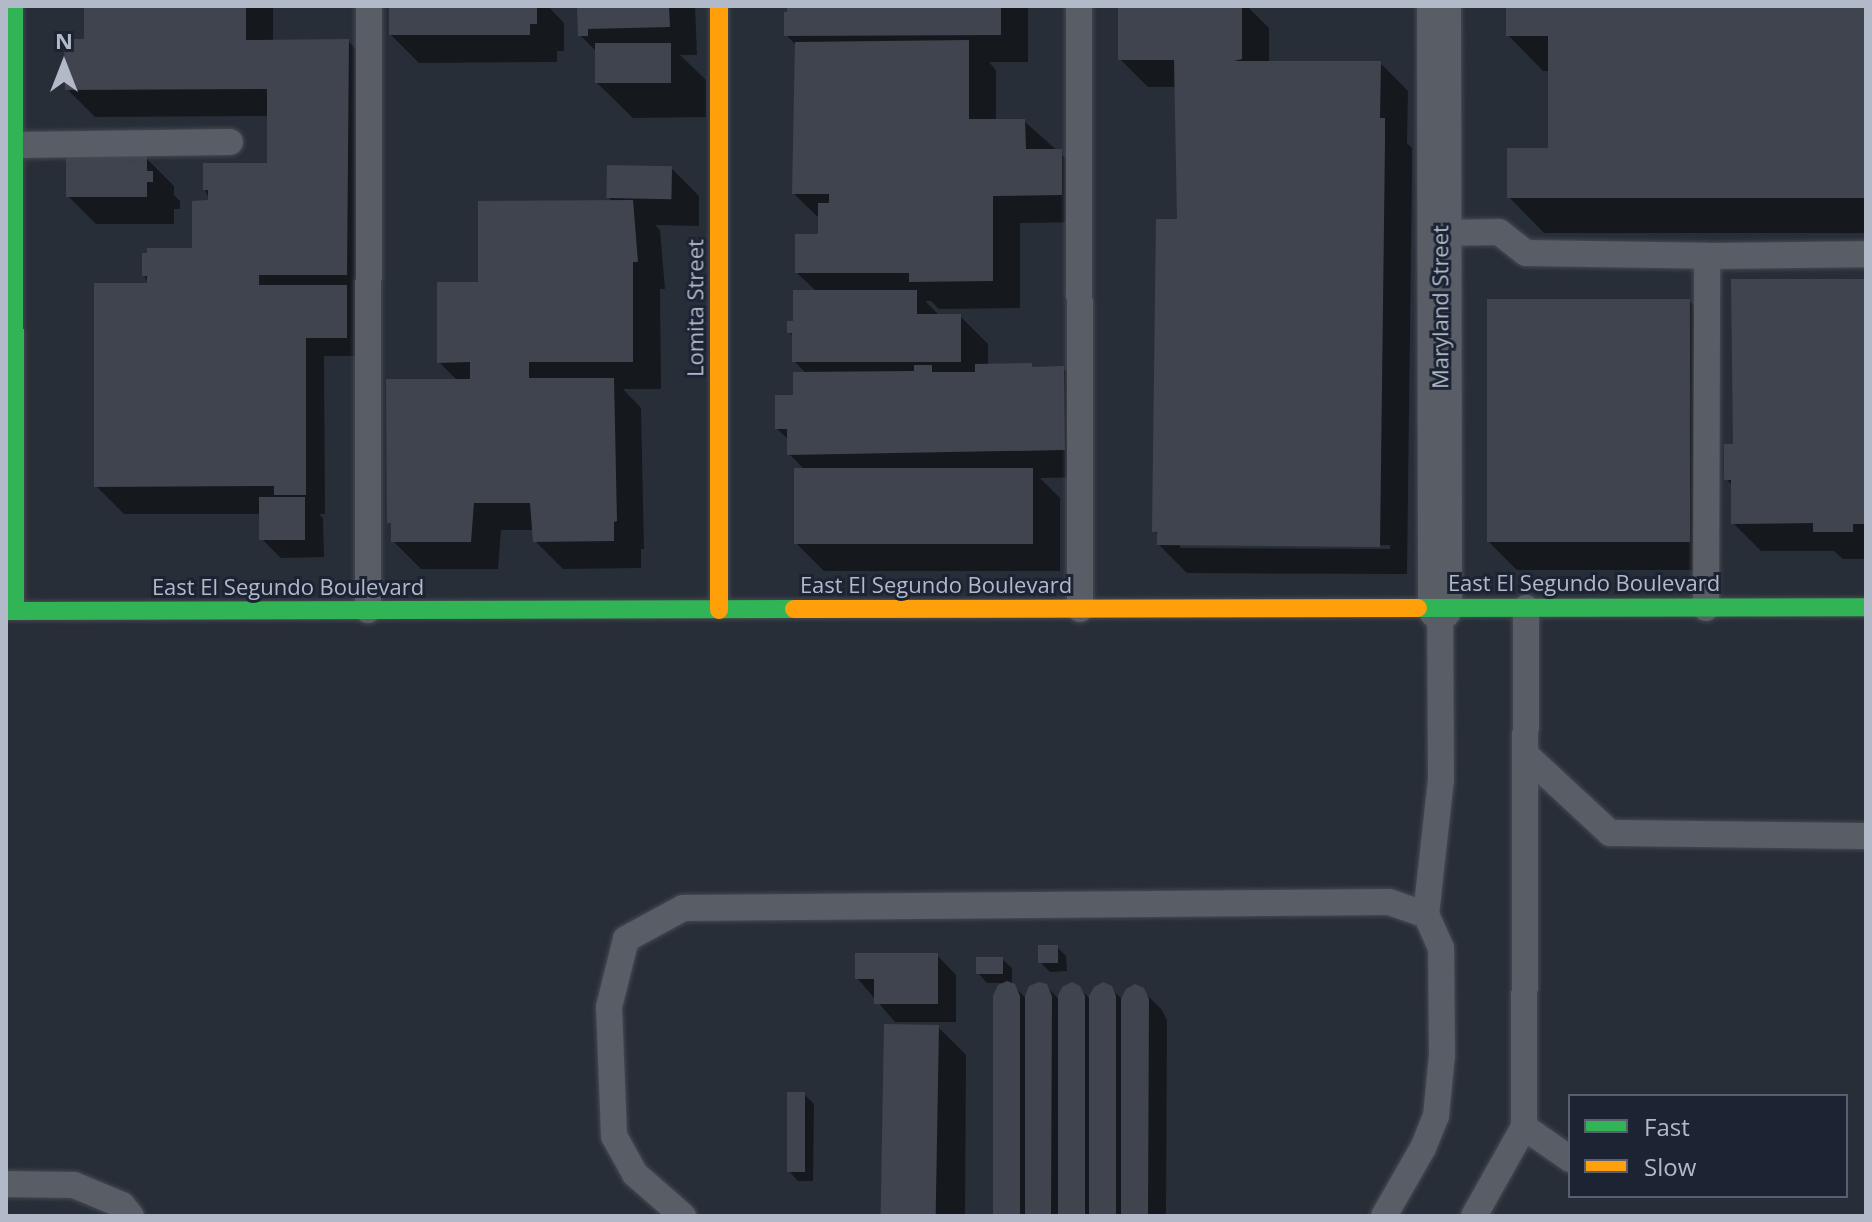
<!DOCTYPE html>
<style>
body{margin:0}
#map{position:relative;width:1872px;height:1222px;overflow:hidden;background:#282e38;font-family:"Open Sans",sans-serif}
div>[style]{position:absolute}
.shadow>*{inset:0;background:#0007}
.building>*{inset:0;background:#40444e;transform-origin:0 0}
.roads{filter:drop-shadow(0 0 2px #454951) drop-shadow(0 0 2px #454951)}
.lane>*{height:26px;margin:-13px;padding:0 13px;transform-origin:13px;border-radius:13px;background:#595d66}
.street>*{height:44px;margin:-22px;padding:0 22px;transform-origin:22px;border-radius:22px;background:#595d66}
.fast>*{height:18px;margin:-9px;padding:0 9px;transform-origin:9px;border-radius:9px;background:#30b455}
.slow>*{height:18px;margin:-9px;padding:0 9px;transform-origin:9px;border-radius:9px;background:#ff9f0a}
span{translate:-50% -50%;white-space:nowrap;text-align:center;line-height:1.15;-webkit-text-stroke:6px #1c2333;paint-order:stroke}
.street-label{font-size:22px;color:#b2b9c9}
.frame{position:absolute;inset:0;border:8px solid #b2b9c9;pointer-events:none}
.legend{position:absolute;left:1568px;top:1094px;width:280px;height:104px;box-sizing:border-box;background:#1c2333;border:2px solid #585f6f;margin:0;padding:10px 14px;list-style:none;font-size:24px;color:#b2b9c9}
.legend li{display:flex;align-items:center;gap:16px;height:40px}
.legend b{width:40px;border:2px solid #585f6f}
.north{position:absolute;left:24px;top:24px;width:80px;height:80px;-webkit-text-stroke:6px #1c2333;paint-order:stroke;rotate:0deg;font-size:22px;font-weight:700;line-height:32px;text-align:center;color:#b2b9c9}
.north::after{content:'';display:block;margin:auto;width:28px;height:36px;background:#b2b9c9;clip-path:polygon(50% 0,100% 100%,50% 72%,0 100%)}
</style>
<div id="map">
<div class="shadow">
<i style="clip-path:polygon(86px 6px,273px 6px,273px 42px,348px 41px,376px 69px,365px 356px,324px 356px,325px 514px,319px 514px,323px 518px,324px 557px,281px 558px,262px 539px,262px 514px,124px 514px,96px 486px,149px 285px,144px 275px,194px 250px,210px 202px,205px 189px,269px 165px,269px 116px,95px 117px,67px 89px,86px 41px)"></i>
<i style="clip-path:polygon(391px 6px,548px 6px,564px 23px,564px 51px,557px 51px,557px 62px,419px 63px,391px 35px)"></i>
<i style="clip-path:polygon(579px 6px,695px 6px,697px 55px,680px 55px,706px 80px,706px 117px,633px 118px,597px 83px,597px 52px,580px 35px)"></i>
<i style="clip-path:polygon(788px 6px,1028px 8px,1028px 62px,989px 62px,996px 70px,996px 121px,1024px 121px,1089px 179px,1089px 222px,1020px 223px,1020px 308px,939px 309px,931px 301px,925px 301px,940px 316px,960px 316px,988px 344px,988px 366px,1063px 368px,1091px 396px,1092px 477px,1040px 478px,1060px 498px,1060px 571px,824px 571px,796px 543px,805px 470px,789px 454px,789px 440px,777px 429px,807px 374px,794px 361px,794px 337px,789px 332px,817px 292px,797px 273px,820px 236px,820px 219px,794px 194px,797px 46px,786px 35px)"></i>
<i style="clip-path:polygon(evenodd,1120px 6px,1247px 6px,1269px 28px,1269px 63px,1380px 63px,1408px 91px,1407px 143px,1412px 148px,1412px 173px,1407px 574px,1187px 573px,1159px 545px,1159px 536px,1154px 531px,1179px 221px,1177px 87px,1148px 87px,1120px 59px,1120px 6px,1180px 544px,1390px 545px,1390px 549px,1180px 548px,1180px 544px)"></i>
<i style="clip-path:polygon(1508px 6px,1866px 6px,1866px 233px,1544px 233px,1509px 197px,1550px 150px,1550px 71px,1543px 71px,1508px 35px)"></i>
<i style="clip-path:polygon(146px 158px,174px 186px,174px 195px,180px 201px,180px 209px,174px 209px,174px 224px,96px 224px,68px 196px)"></i>
<i style="clip-path:polygon(671px 168px,699px 196px,699px 226px,655px 225px,660px 230px,665px 289px,660px 289px,661px 389px,623px 389px,641px 408px,644px 549px,641px 549px,641px 568px,563px 569px,535px 541px,534px 530px,501px 530px,498px 569px,421px 569px,393px 541px,393px 526px,389px 522px,458px 381px,439px 362px,480px 284px,613px 202px,608px 197px)"></i>
<i style="clip-path:polygon(1866px 281px,1866px 559px,1843px 559px,1834px 551px,1761px 551px,1733px 523px,1733px 486px,1726px 479px)"></i>
<i style="clip-path:polygon(1689px 301px,1717px 329px,1718px 570px,1517px 570px,1489px 542px)"></i>
<i style="clip-path:polygon(1057px 947px,1066px 956px,1067px 971px,1050px 972px,1040px 962px)"></i>
<i style="clip-path:polygon(937px 955px,956px 975px,956px 1022px,895px 1022px,857px 978px)"></i>
<i style="clip-path:polygon(1002px 959px,1012px 968px,1012px 985px,1026px 998px,1046px 986px,1059px 999px,1079px 988px,1090px 999px,1110px 988px,1123px 1000px,1142px 990px,1162px 1010px,1167px 1020px,1166px 1216px,995px 1216px,1008px 983px,987px 983px,978px 973px)"></i>
<i style="clip-path:polygon(938px 1027px,966px 1055px,965px 1216px,884px 1216px)"></i>
<i style="clip-path:polygon(804px 1094px,814px 1104px,813px 1181px,798px 1181px,789px 1171px)"></i>
</div>
<div class="building">
<i style="clip-path:polygon(84px 6px,246px 6px,246px 40px,349px 39px,347px 275px,259px 275px,259px 285px,347px 285px,347px 338px,306px 338px,306px 495px,274px 495px,274px 486px,94px 487px,94px 283px,147px 283px,147px 276px,142px 276px,142px 253px,147px 253px,147px 248px,192px 248px,192px 201px,208px 200px,208px 190px,203px 190px,203px 163px,267px 163px,267px 89px,65px 90px,64px 39px,84px 39px)"></i>
<i style="clip-path:polygon(389px 6px,537px 6px,537px 24px,530px 24px,530px 35px,389px 35px)"></i>
<i style="clip-path:polygon(577px 6px,669px 6px,670px 27px,588px 29px,588px 36px,578px 36px)"></i>
<i style="clip-path:polygon(787px 6px,1001px 6px,1001px 35px,784px 36px,784px 12px,787px 12px)"></i>
<i style="clip-path:polygon(1118px 6px,1242px 6px,1242px 59px,1234px 61px,1381px 61px,1380px 118px,1385px 118px,1385px 143px,1380px 547px,1157px 545px,1157px 532px,1152px 532px,1156px 219px,1177px 219px,1174px 60px,1118px 60px)"></i>
<i style="clip-path:polygon(1506px 6px,1866px 6px,1866px 198px,1507px 198px,1507px 148px,1548px 148px,1548px 36px,1506px 36px)"></i>
<i style="clip-path:polygon(969px 40px,969px 119px,1025px 119px,1026px 149px,1062px 149px,1062px 195px,993px 196px,993px 281px,909px 282px,909px 273px,795px 273px,795px 234px,818px 234px,818px 203px,829px 203px,829px 194px,792px 194px,795px 42px)"></i>
<i style="left:671px;top:43px;width:40px;height:76px;rotate:90deg"></i>
<i style="clip-path:polygon(66px 156px,147px 156px,147px 171px,153px 171px,153px 182px,147px 182px,147px 197px,66px 197px)"></i>
<i style="left:607px;top:165px;width:65px;height:33px;rotate:1deg"></i>
<i style="clip-path:polygon(633px 200px,638px 262px,633px 262px,633px 362px,529px 362px,529px 378px,614px 378px,617px 521px,614px 522px,614px 541px,533px 542px,530px 503px,474px 503px,471px 542px,391px 542px,391px 523px,387px 523px,386px 379px,470px 379px,470px 362px,437px 363px,437px 282px,478px 282px,478px 201px)"></i>
<i style="clip-path:polygon(1731px 279px,1866px 279px,1866px 524px,1853px 524px,1853px 532px,1813px 532px,1813px 523px,1731px 524px,1731px 480px,1724px 480px,1724px 444px,1733px 444px)"></i>
<i style="clip-path:polygon(793px 290px,917px 290px,917px 314px,961px 314px,961px 362px,792px 362px,792px 333px,787px 333px,787px 321px,793px 321px)"></i>
<i style="left:1690px;top:299px;width:243px;height:203px;rotate:90deg"></i>
<i style="clip-path:polygon(1032px 363px,1032px 367px,1064px 366px,1065px 450px,787px 455px,787px 429px,775px 429px,775px 395px,793px 395px,793px 372px,914px 371px,914px 365px,932px 365px,932px 372px,975px 372px,975px 364px)"></i>
<i style="left:794px;top:468px;width:239px;height:76px"></i>
<i style="left:259px;top:497px;width:46px;height:43px"></i>
<i style="left:1038px;top:945px;width:20px;height:18px"></i>
<i style="clip-path:polygon(855px 953px,938px 953px,938px 1004px,874px 1004px,874px 979px,855px 979px)"></i>
<i style="left:976px;top:957px;width:27px;height:17px"></i>
<i style="clip-path:polygon(1007px 981px,1015px 984px,1020px 996px,1020px 1216px,993px 1216px,993px 996px,998px 985px)"></i>
<i style="clip-path:polygon(1039px 982px,1047px 984px,1052px 996px,1051px 1216px,1025px 1216px,1025px 996px,1029px 986px)"></i>
<i style="clip-path:polygon(1072px 982px,1080px 986px,1085px 996px,1085px 1216px,1058px 1216px,1058px 996px,1062px 987px)"></i>
<i style="clip-path:polygon(1103px 982px,1112px 986px,1116px 996px,1116px 1216px,1089px 1216px,1089px 996px,1094px 987px)"></i>
<i style="clip-path:polygon(1135px 984px,1144px 988px,1149px 999px,1148px 1216px,1121px 1216px,1121px 999px,1126px 989px)"></i>
<i style="left:884px;top:1024px;width:55px;height:192px;rotate:1deg"></i>
<i style="left:787px;top:1092px;width:18px;height:80px"></i>
</div>
<div class="roads">
<div class="lane">
<i style="left:1079px;top:6px;width:603px;rotate:89.9deg"></i>
<i style="left:14px;top:145px;width:216px;rotate:-0.8deg"></i>
<i style="left:1439px;top:233px;width:60px;rotate:-1deg"></i>
<i style="left:1499px;top:232px;width:34px;rotate:38deg"></i>
<i style="left:1526px;top:253px;width:181px;rotate:0.9deg"></i>
<i style="left:1706px;top:608px;width:352px;rotate:-89.8deg"></i>
<i style="left:1707px;top:256px;width:159px;rotate:-0.7deg"></i>
<i style="left:368px;top:610px;width:604px;rotate:-89.91deg"></i>
<i style="left:1525px;top:754px;width:116px;rotate:42.9deg"></i>
<i style="left:1610px;top:833px;width:256px;rotate:0.7deg"></i>
<i style="left:1524px;top:1127px;width:56px;rotate:34.8deg"></i>
<i style="left:6px;top:1184px;width:68px;rotate:0.8deg"></i>
<i style="left:74px;top:1185px;width:52px;rotate:22.6deg"></i>
<i style="left:122px;top:1205px;width:14px;rotate:51deg"></i>
<i style="left:683px;top:1216px;width:64px;rotate:-138.8deg"></i>
<i style="left:635px;top:1174px;width:43px;rotate:-118.9deg"></i>
<i style="left:614px;top:1136px;width:129px;rotate:-92.2deg"></i>
<i style="left:609px;top:1007px;width:70px;rotate:-76deg"></i>
<i style="left:626px;top:939px;width:65px;rotate:-28.5deg"></i>
<i style="left:683px;top:908px;width:706px;rotate:-0.49deg"></i>
<i style="left:1389px;top:902px;width:39px;rotate:19deg"></i>
<i style="left:1384px;top:1216px;width:78px;rotate:-60.2deg"></i>
<i style="left:1423px;top:1148px;width:35px;rotate:-68deg"></i>
<i style="left:1436px;top:1116px;width:61px;rotate:-84.4deg"></i>
<i style="left:1442px;top:1055px;width:107px;rotate:-90.5deg"></i>
<i style="left:1441px;top:948px;width:36px;rotate:-114deg"></i>
<i style="left:1426px;top:915px;width:136px;rotate:-83.7deg"></i>
<i style="left:1441px;top:780px;width:172px;rotate:-90.3deg"></i>
<i style="left:1474px;top:1216px;width:102px;rotate:-60.7deg"></i>
<i style="left:1524px;top:1127px;width:519px;rotate:-89.78deg"></i>
</div>
<div class="street">
<i style="left:1439px;top:6px;width:602px;rotate:89.9deg"></i>
</div>
<div class="fast">
<i style="left:14px;top:6px;width:605px;rotate:89.91deg"></i>
<i style="left:1418px;top:608px;width:448px;rotate:-0.1deg"></i>
<i style="left:6px;top:611px;width:788px;rotate:-0.15deg"></i>
</div>
<div class="slow">
<i style="left:719px;top:6px;width:604px;rotate:90deg"></i>
<i style="left:794px;top:609px;width:624px;rotate:-0.09deg"></i>
</div>
</div>
<div class="street-label">
<span style="left:1440px;top:307px;rotate:-90deg">Maryland Street</span>
<span style="left:695px;top:308px;rotate:-90deg">Lomita Street</span>
<span style="left:1584px;top:583px">East El Segundo Boulevard</span>
<span style="left:936px;top:585px">East El Segundo Boulevard</span>
<span style="left:288px;top:587px">East El Segundo Boulevard</span>
</div>
<div class="frame"></div>
<ul class="legend">
<li><b style="height:10px;background:#30b455"></b>Fast</li>
<li><b style="height:10px;background:#ff9f0a"></b>Slow</li>
</ul>
<div class="north">N</div>
</div>
